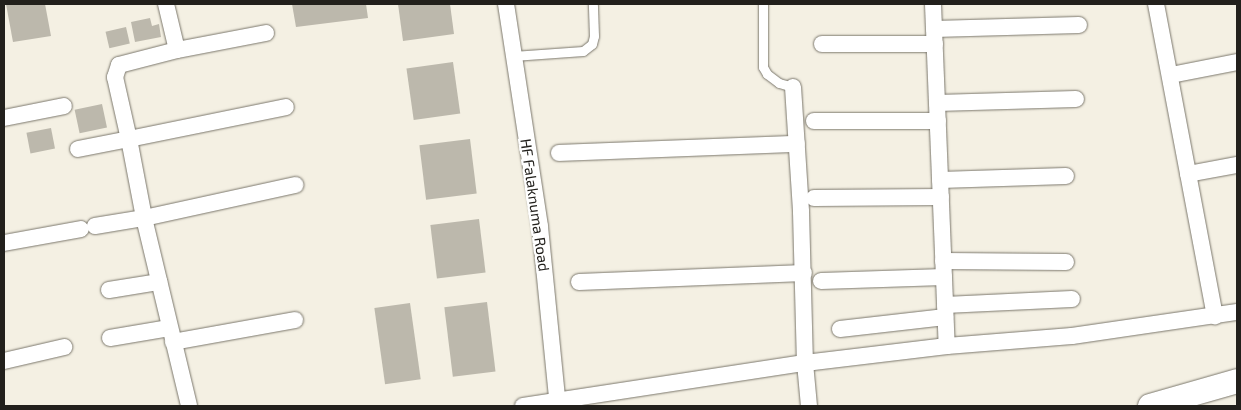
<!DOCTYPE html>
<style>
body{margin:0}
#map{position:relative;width:1241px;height:410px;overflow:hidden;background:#f4f0e3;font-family:"Exo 2",sans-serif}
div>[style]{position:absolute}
.building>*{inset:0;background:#bcb8ac;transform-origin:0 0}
.roads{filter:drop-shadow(0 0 1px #7b776c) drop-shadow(0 0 1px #7b776c)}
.lane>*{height:9px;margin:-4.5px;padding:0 4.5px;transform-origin:4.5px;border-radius:4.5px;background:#fff}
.street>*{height:16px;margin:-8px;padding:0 8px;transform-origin:8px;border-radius:8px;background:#fff}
.secondary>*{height:24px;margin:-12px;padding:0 12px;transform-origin:12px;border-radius:12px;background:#fff}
span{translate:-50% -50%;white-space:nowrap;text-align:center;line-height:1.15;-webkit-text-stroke:4.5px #fff;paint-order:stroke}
.street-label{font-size:15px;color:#22201c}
.frame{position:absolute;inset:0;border:5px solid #22201c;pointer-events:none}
</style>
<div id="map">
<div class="building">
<i style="clip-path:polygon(6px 4px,45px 4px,51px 36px,13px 42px)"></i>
<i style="clip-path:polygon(292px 4px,366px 4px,368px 18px,296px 27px)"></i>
<i style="clip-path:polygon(398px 4px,450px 4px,454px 34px,403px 41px)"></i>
<i style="clip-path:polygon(150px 18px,152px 26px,159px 24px,161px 37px,135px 42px,131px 22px)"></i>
<i style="left:126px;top:27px;width:17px;height:21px;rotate:77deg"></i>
<i style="left:453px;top:62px;width:52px;height:47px;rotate:82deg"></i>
<i style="left:102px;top:104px;width:24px;height:28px;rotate:78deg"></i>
<i style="left:51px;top:128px;width:21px;height:25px;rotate:79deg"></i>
<i style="left:470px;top:139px;width:55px;height:51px;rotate:83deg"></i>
<i style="left:479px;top:219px;width:54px;height:49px;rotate:83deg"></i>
<i style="left:487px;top:302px;width:70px;height:43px;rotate:83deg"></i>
<i style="left:410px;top:303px;width:77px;height:36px;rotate:82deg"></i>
</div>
<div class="roads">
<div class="lane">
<i style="left:763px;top:4px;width:63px;rotate:90deg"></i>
<i style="left:763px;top:67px;width:8px;rotate:60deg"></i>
<i style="left:767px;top:74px;width:15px;rotate:37deg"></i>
<i style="left:779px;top:83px;width:15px;rotate:16deg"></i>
<i style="left:513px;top:56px;width:70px;rotate:-4.1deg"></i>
<i style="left:583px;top:51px;width:11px;rotate:-38deg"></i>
<i style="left:592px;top:44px;width:8px;rotate:-76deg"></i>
<i style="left:594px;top:36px;width:32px;rotate:-92deg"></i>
</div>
<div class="street">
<i style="left:166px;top:4px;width:47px;rotate:76.6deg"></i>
<i style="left:506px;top:4px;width:226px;rotate:81.3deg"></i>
<i style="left:540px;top:227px;width:180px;rotate:84.3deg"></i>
<i style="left:933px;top:4px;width:342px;rotate:87.7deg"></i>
<i style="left:1156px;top:4px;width:318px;rotate:79.3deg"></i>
<i style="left:934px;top:29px;width:145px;rotate:-1.6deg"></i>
<i style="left:266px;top:33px;width:91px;rotate:169.2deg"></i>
<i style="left:177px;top:50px;width:60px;rotate:165.5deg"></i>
<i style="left:119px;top:65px;width:13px;rotate:108deg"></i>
<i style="left:115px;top:77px;width:64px;rotate:77.3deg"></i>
<i style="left:129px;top:139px;width:160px;rotate:-11.5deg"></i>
<i style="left:822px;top:44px;width:113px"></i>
<i style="left:1171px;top:75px;width:67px;rotate:-11.1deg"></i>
<i style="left:793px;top:87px;width:125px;rotate:86.3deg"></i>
<i style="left:801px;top:212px;width:151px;rotate:88.5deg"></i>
<i style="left:805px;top:363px;width:43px;rotate:84.7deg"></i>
<i style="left:937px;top:103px;width:139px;rotate:-1.6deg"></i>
<i style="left:4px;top:118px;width:61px;rotate:-11.3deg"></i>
<i style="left:814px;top:121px;width:124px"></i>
<i style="left:78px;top:149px;width:52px;rotate:-11.1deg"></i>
<i style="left:129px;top:139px;width:80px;rotate:79.2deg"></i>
<i style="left:144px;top:218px;width:193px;rotate:76.5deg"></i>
<i style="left:559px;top:153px;width:238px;rotate:-2.2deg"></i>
<i style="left:1188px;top:174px;width:50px;rotate:-10.4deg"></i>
<i style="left:940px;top:180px;width:126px;rotate:-1.8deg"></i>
<i style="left:814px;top:198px;width:127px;rotate:-0.5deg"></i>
<i style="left:95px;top:226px;width:50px;rotate:-9.3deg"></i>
<i style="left:144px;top:218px;width:155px;rotate:-12.3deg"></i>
<i style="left:4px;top:243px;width:78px;rotate:-10.3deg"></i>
<i style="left:943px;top:261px;width:123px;rotate:0.5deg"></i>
<i style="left:821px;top:281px;width:123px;rotate:-1.9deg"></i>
<i style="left:579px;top:282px;width:225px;rotate:-2.3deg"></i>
<i style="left:109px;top:290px;width:51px;rotate:-9.1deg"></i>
<i style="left:945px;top:305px;width:127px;rotate:-2.7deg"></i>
<i style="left:840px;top:329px;width:106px;rotate:-6.5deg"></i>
<i style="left:110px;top:338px;width:60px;rotate:-9.6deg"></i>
<i style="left:173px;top:342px;width:124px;rotate:-10.2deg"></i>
<i style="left:4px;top:361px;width:62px;rotate:-13.1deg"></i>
<i style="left:523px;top:406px;width:285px;rotate:-8.7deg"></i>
<i style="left:805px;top:363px;width:143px;rotate:-6.8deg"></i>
<i style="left:947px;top:346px;width:125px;rotate:-4.6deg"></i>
<i style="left:1072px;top:336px;width:167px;rotate:-8.3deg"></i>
</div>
<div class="secondary">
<i style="left:1150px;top:406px;width:91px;rotate:-16deg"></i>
</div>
</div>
<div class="street-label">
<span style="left:535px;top:205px;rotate:82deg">HF Falaknuma Road</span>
</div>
<div class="frame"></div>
</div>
